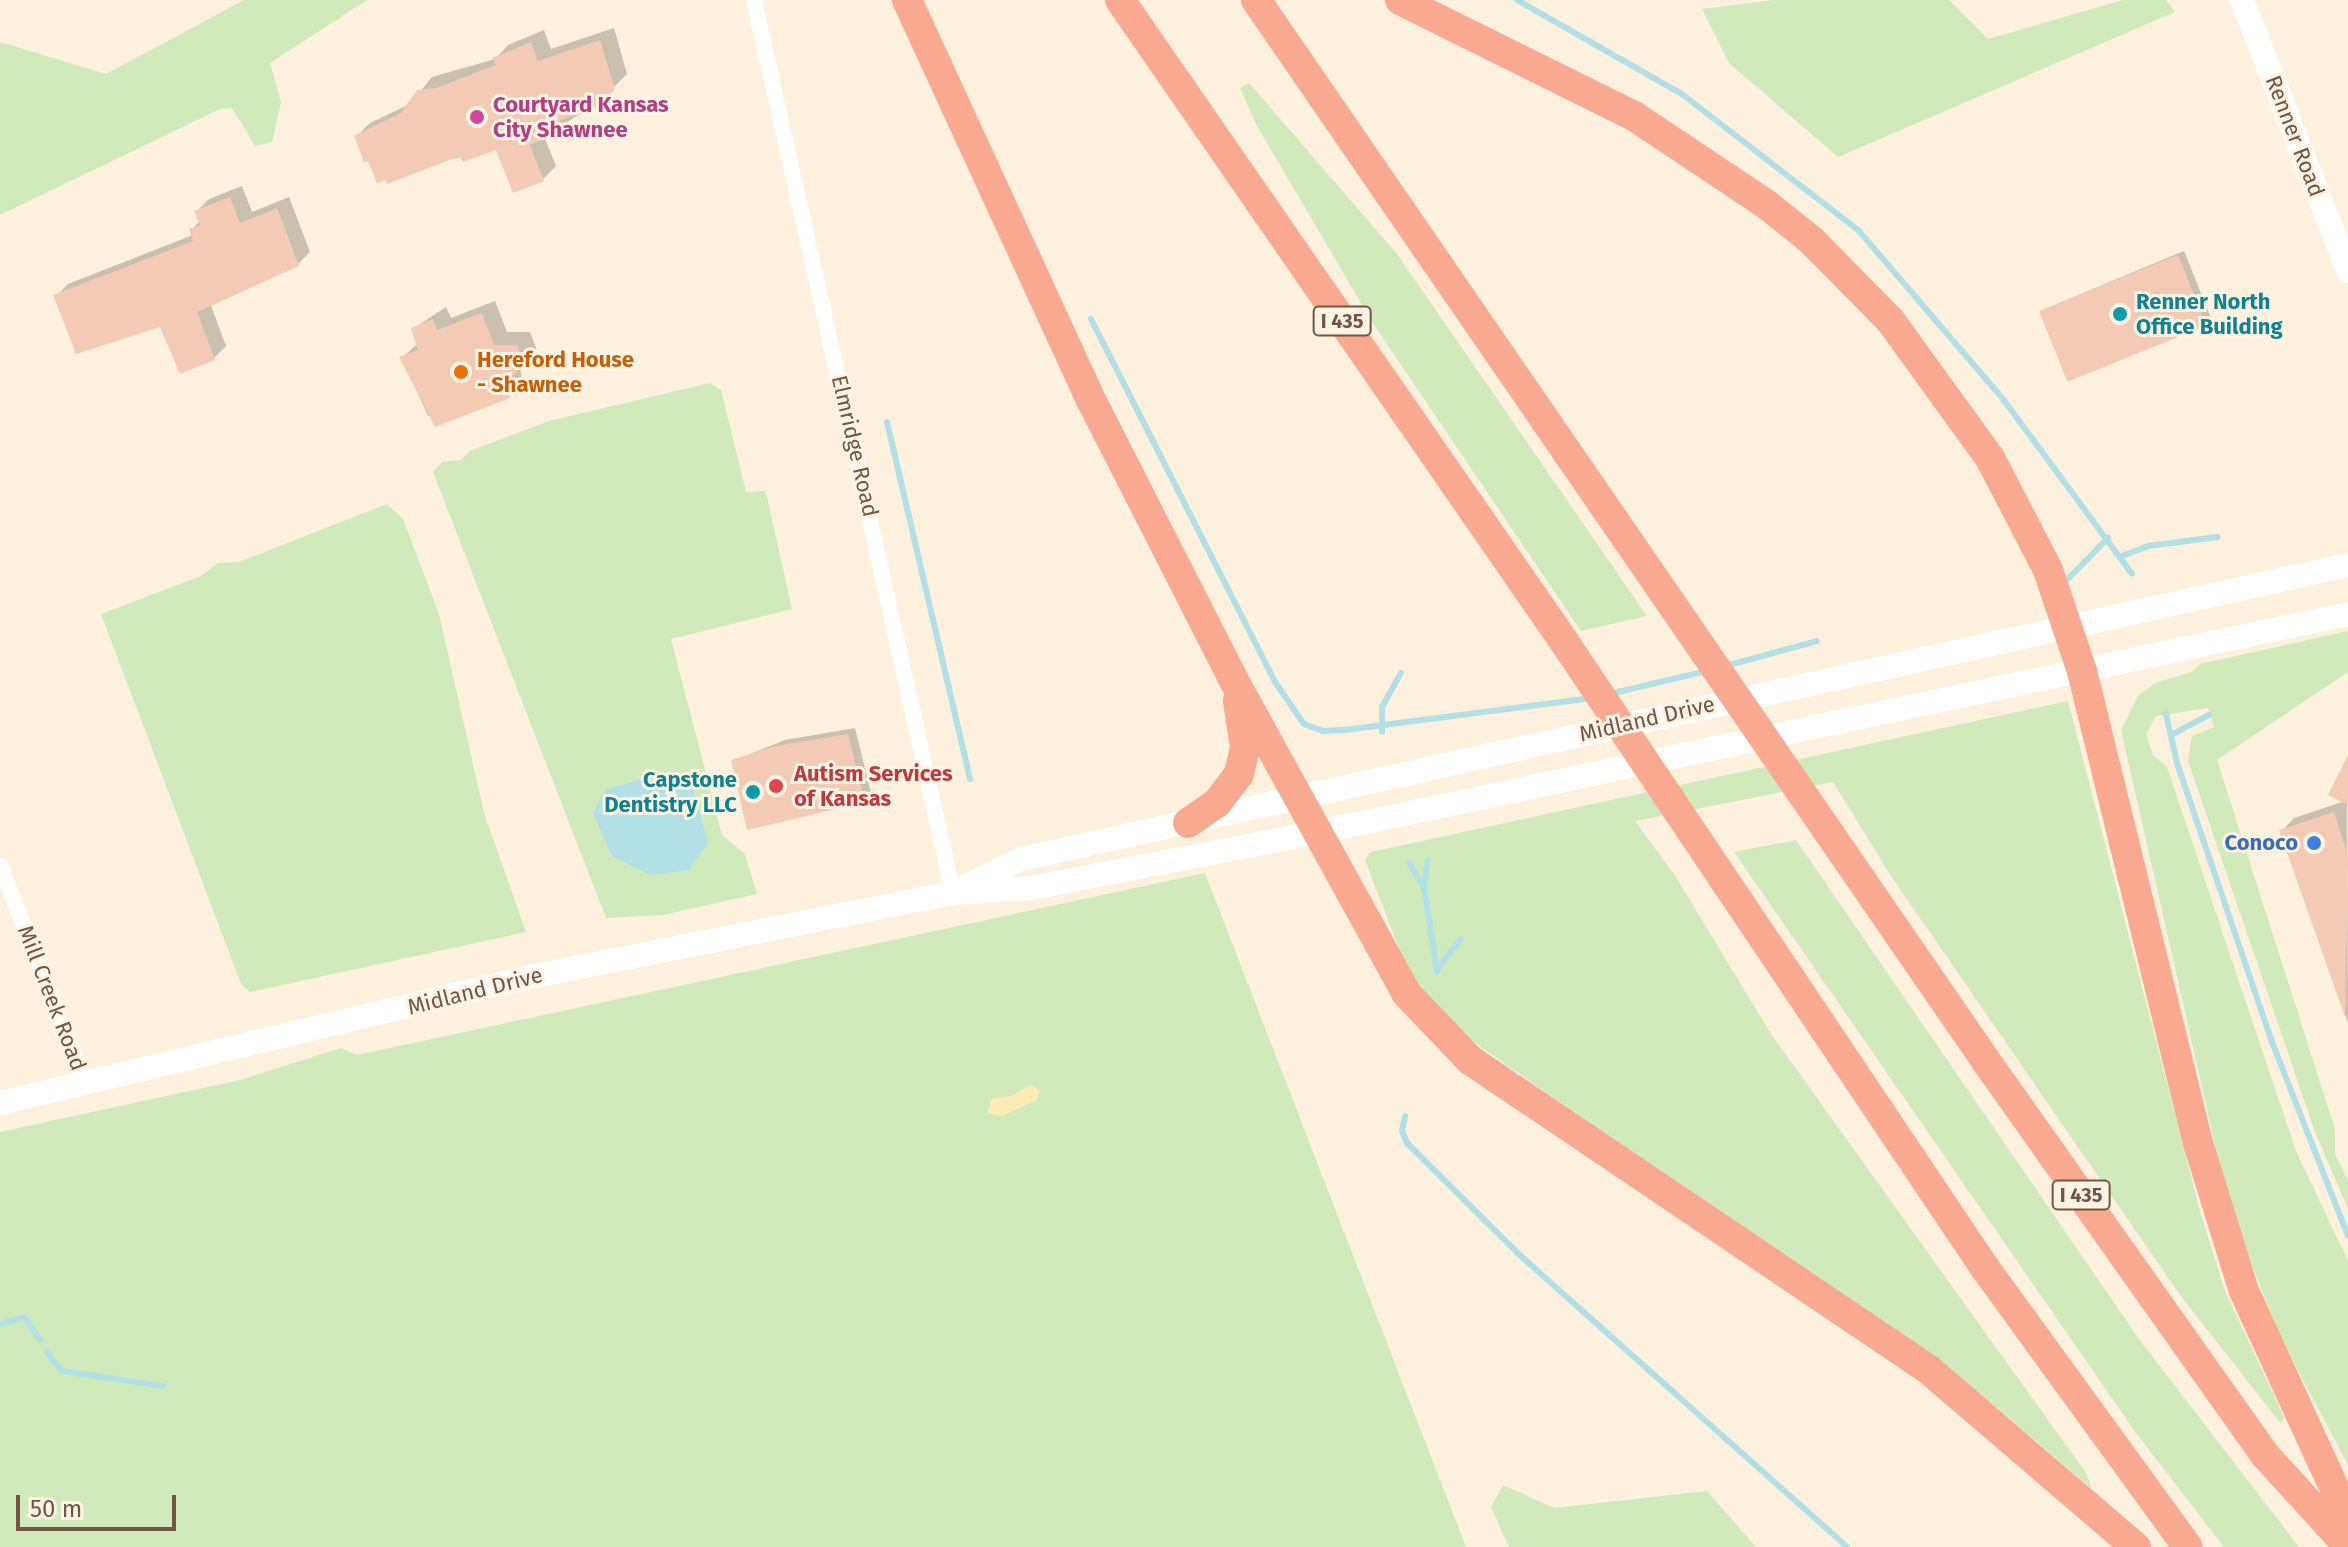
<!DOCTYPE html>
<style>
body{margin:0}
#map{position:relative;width:2348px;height:1547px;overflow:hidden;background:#fdf0dd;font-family:"Fira Sans",sans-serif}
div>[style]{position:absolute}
.green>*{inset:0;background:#d0eabc}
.sand>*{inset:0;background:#feecb6}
.water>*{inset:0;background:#b2e0e6}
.shadow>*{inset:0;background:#0003}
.stream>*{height:6px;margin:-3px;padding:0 3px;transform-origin:3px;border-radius:3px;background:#b2e0e6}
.building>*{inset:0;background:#f3cbb4;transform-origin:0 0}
.street>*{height:16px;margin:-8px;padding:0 8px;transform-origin:8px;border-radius:8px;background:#fff}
.secondary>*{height:24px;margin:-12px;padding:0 12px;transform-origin:12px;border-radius:12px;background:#fff}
.highway>*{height:30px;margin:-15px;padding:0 15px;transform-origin:15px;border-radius:15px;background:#faa991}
.dots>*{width:22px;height:22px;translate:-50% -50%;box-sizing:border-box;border:4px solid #fff4e4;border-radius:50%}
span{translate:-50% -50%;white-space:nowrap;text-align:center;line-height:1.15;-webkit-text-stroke:6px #fff4e4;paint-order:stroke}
.shield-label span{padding:2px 6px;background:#fff4e4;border:2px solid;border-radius:6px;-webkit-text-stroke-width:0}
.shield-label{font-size:20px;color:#735445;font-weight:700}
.hotel-label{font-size:22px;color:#b23c85;font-weight:700}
.left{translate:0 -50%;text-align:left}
.street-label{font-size:22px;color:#735445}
.culture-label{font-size:22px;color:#0d838f;font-weight:700}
.right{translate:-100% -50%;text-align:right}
.food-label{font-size:22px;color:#c56008;font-weight:700}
.health-label{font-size:22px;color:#be3a42;font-weight:700}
.shop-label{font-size:22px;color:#366cbe;font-weight:700}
.scale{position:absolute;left:16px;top:1495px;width:160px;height:36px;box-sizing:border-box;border:4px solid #735445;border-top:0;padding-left:10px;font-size:24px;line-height:28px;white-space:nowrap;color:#735445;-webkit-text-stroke:6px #fff4e4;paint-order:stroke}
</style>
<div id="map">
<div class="green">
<i style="clip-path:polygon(244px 0,367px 0,270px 63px,281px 102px,272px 142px,255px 146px,232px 108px,220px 109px,0 215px,0 42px,106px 74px)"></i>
<i style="clip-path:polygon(1774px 0,1949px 0,1988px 39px,2123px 0,2166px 0,2175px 12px,1838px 157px,1729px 63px,1702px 9px)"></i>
<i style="clip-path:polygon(1249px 83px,1397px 254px,1647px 616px,1581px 631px,1372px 322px,1256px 124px,1240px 88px)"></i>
<i style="clip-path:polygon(710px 383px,721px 390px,746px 492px,765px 491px,767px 497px,792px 609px,671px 639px,722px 835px,745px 854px,757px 894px,663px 915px,606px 918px,433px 472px,442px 462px,461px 460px,470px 451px,549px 421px)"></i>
<i style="clip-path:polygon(387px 504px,403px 519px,439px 614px,484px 813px,526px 932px,250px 992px,241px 984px,101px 614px,201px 576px,218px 563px,239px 562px)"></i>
<i style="clip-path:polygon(2348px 631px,2348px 672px,2217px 760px,2335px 1129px,2335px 1154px,2348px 1180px,2348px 1209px,2315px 1132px,2188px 761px,2192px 736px,2214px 727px,2208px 708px,2156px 716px,2146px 734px,2153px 755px,2167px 767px,2296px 1151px,2348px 1261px,2348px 1465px,2280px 1336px,2246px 1250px,2219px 1162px,2121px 730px,2138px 696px,2155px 683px,2192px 672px,2200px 664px)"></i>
<i style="clip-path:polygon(2068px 701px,2201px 1215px,2225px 1291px,2284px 1417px,2281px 1424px,2180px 1295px,1891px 876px,1833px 782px,1635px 821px,1674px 874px,1771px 1034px,2086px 1473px,2092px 1489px,1994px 1405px,1468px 1038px,1423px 992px,1405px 964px,1365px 860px,1371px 852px)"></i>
<i style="clip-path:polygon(1796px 840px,2139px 1339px,2299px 1547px,2224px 1547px,2136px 1433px,1734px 852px)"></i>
<i style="clip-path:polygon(1205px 873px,1466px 1547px,0 1547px,0 1132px,240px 1080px,341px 1048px,357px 1055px)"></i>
<i style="clip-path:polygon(1503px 1485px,1554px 1508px,1707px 1491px,1756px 1547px,1509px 1547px,1491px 1507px)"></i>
</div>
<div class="sand">
<i style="clip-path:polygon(1031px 1085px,1040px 1090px,1037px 1100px,1002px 1116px,988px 1113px,991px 1099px,1011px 1096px)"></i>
</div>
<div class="water">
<i style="clip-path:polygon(665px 772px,683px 778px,693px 789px,708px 843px,689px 870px,650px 875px,612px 856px,593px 813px,605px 790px)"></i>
</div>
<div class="shadow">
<i style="clip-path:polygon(614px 28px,627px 74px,597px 104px,544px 136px,556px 166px,543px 179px,497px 147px,386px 177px,357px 136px,370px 123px,410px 104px,432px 77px,495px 59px,508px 45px,544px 30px,551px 49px)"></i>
<i style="clip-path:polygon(242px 186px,252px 212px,289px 197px,310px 252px,298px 264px,210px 303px,226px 346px,214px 358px,161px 324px,56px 296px,68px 284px,193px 235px,191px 230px,200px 221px,197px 211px,209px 199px)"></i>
<i style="clip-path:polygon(2184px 251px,2211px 318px,2205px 325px,2040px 311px)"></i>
<i style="clip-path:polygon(495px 301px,507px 332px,530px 332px,537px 350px,520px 366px,522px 382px,508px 396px,428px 416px,402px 358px,418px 343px,414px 328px,446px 307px,451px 318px)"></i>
<i style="clip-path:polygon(855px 728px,871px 793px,864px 800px,733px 761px,785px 740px)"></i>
<i style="clip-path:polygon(2348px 760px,2347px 802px,2348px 1023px,2282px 831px,2294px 818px,2345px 801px)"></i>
</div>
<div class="stream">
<i style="left:1517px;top:0;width:190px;rotate:29.7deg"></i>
<i style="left:1682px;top:94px;width:224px;rotate:37.7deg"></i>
<i style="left:1859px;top:231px;width:221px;rotate:49.4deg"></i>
<i style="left:2003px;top:399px;width:217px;rotate:53.6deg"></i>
<i style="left:1091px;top:319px;width:407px;rotate:63.1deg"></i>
<i style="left:1275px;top:682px;width:51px;rotate:55.4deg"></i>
<i style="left:1304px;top:724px;width:20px;rotate:20deg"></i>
<i style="left:1323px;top:731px;width:22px;rotate:-3deg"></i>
<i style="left:1345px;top:730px;width:247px;rotate:-7.4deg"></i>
<i style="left:887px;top:422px;width:367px;rotate:76.9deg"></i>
<i style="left:2122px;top:556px;width:28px;rotate:-21deg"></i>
<i style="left:2148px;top:546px;width:70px;rotate:-7.4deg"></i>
<i style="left:2065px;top:582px;width:62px;rotate:-45.7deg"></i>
<i style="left:1726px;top:666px;width:94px;rotate:-15.4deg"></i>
<i style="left:1609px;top:694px;width:101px;rotate:-13.2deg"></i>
<i style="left:2166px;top:714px;width:50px;rotate:77.3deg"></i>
<i style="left:2177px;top:763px;width:295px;rotate:71.2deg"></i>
<i style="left:2272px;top:1042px;width:208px;rotate:68.6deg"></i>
<i style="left:1382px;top:732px;width:25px;rotate:-90deg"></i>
<i style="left:1382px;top:707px;width:39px;rotate:-61deg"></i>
<i style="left:2171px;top:735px;width:43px;rotate:-27.8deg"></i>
<i style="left:1409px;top:863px;width:28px;rotate:58deg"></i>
<i style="left:1424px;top:887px;width:86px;rotate:81.3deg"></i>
<i style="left:1424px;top:887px;width:27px;rotate:-82deg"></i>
<i style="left:1438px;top:968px;width:37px;rotate:-52deg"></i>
<i style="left:1405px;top:1116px;width:15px;rotate:101deg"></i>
<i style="left:1402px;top:1131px;width:13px;rotate:67deg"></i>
<i style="left:1407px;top:1143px;width:163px;rotate:44.8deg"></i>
<i style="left:1523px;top:1258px;width:434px;rotate:41.7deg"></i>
<i style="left:0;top:1324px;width:25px;rotate:-16deg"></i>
<i style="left:24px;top:1317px;width:28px;rotate:55deg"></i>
<i style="left:47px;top:1352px;width:24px;rotate:52deg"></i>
<i style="left:62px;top:1371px;width:102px;rotate:8.4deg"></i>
</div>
<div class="building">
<i style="clip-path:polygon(600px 40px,615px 89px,598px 106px,560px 120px,563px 128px,530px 145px,544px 181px,513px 193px,496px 150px,463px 162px,460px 156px,387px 184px,385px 180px,377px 183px,368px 161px,364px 162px,354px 136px,401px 113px,417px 90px,436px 88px,496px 65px,492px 58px,531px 42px,538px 61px)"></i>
<i style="clip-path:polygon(230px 197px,240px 223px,277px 208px,299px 266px,197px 312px,215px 360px,180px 374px,160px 327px,76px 354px,53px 295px,193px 241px,189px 229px,200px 225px,194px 211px)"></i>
<i style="left:2178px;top:255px;width:76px;height:150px;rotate:68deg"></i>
<i style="clip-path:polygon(482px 313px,494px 345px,517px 345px,525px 365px,508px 379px,510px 398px,435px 427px,399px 357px,418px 350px,411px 328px,433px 319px,437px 330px)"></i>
<i style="clip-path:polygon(848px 734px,865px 802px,747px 830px,731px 760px,776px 746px)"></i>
<i style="clip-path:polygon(2348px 755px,2348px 805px,2328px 795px)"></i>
<i style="clip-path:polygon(2334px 812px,2348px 855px,2345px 1017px,2279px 830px)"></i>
</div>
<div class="street">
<i style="left:754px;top:0;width:915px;rotate:77.44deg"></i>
<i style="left:0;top:865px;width:237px;rotate:68.7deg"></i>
</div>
<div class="secondary">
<i style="left:2242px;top:0;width:291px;rotate:68.6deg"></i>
<i style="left:962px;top:888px;width:66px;rotate:-26.2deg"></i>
<i style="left:1021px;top:859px;width:1359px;rotate:-12.49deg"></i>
<i style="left:0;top:1103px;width:549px;rotate:-13.38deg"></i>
<i style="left:534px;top:976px;width:427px;rotate:-11.2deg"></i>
<i style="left:953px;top:893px;width:78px;rotate:-3.7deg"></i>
<i style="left:1031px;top:888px;width:293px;rotate:-11deg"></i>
<i style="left:1319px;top:832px;width:1052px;rotate:-11.96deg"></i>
</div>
<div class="highway">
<i style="left:907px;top:0;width:431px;rotate:65.3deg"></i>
<i style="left:1087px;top:392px;width:322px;rotate:63deg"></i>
<i style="left:1233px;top:679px;width:359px;rotate:61.1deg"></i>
<i style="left:1406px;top:993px;width:93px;rotate:46.3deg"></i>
<i style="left:1470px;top:1060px;width:552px;rotate:34.01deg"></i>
<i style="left:1928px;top:1369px;width:274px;rotate:40.6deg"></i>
<i style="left:1120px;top:0;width:782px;rotate:55.31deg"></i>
<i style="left:1565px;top:643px;width:753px;rotate:56.1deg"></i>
<i style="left:1985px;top:1268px;width:345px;rotate:54deg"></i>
<i style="left:1256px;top:0;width:1288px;rotate:55.47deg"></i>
<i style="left:1986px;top:1061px;width:483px;rotate:54.7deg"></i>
<i style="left:2265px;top:1455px;width:123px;rotate:47.6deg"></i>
<i style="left:1400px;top:0;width:261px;rotate:26.4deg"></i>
<i style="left:1634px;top:116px;width:159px;rotate:33.7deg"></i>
<i style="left:1766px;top:204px;width:58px;rotate:38.7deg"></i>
<i style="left:1811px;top:240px;width:112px;rotate:45.4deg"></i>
<i style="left:1890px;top:320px;width:170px;rotate:54.1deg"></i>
<i style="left:1990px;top:458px;width:126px;rotate:62.6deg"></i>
<i style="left:2048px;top:570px;width:107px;rotate:71.4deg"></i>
<i style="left:2082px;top:671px;width:489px;rotate:76.2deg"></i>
<i style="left:2199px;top:1146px;width:152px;rotate:72.8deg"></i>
<i style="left:2244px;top:1291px;width:250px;rotate:65.4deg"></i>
<i style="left:1188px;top:823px;width:35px;rotate:-35deg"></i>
<i style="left:1217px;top:803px;width:36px;rotate:-53deg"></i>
<i style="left:1239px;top:774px;width:28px;rotate:-77deg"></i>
<i style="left:1245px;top:747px;width:47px;rotate:-98.7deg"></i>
</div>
<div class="dots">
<i style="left:477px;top:117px;background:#d1479c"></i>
<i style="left:2120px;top:314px;background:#0f9aa8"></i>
<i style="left:461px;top:372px;background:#e8710a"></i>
<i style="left:776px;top:786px;background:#e0444e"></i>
<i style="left:753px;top:792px;background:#0f9aa8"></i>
<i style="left:2314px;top:843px;background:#3f7fe0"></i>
</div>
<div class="shield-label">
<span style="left:1342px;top:321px">I 435</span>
<span style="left:2081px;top:1195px">I 435</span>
</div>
<div class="hotel-label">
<span class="left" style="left:493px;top:117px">Courtyard Kansas<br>City Shawnee</span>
</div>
<div class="street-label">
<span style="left:2295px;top:136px;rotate:69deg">Renner Road</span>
<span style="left:855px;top:446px;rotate:77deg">Elmridge Road</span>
<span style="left:1647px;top:719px;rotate:-13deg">Midland Drive</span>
<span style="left:475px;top:991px;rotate:-14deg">Midland Drive</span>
<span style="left:52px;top:998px;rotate:69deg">Mill Creek Road</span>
</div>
<div class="culture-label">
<span class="left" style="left:2136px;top:314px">Renner North<br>Office Building</span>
<span class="right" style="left:737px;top:792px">Capstone<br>Dentistry LLC</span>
</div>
<div class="food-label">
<span class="left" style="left:477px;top:372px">Hereford House<br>- Shawnee</span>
</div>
<div class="health-label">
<span class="left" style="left:794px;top:786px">Autism Services<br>of Kansas</span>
</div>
<div class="shop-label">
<span class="right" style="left:2298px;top:843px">Conoco</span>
</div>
<div class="scale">50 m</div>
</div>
